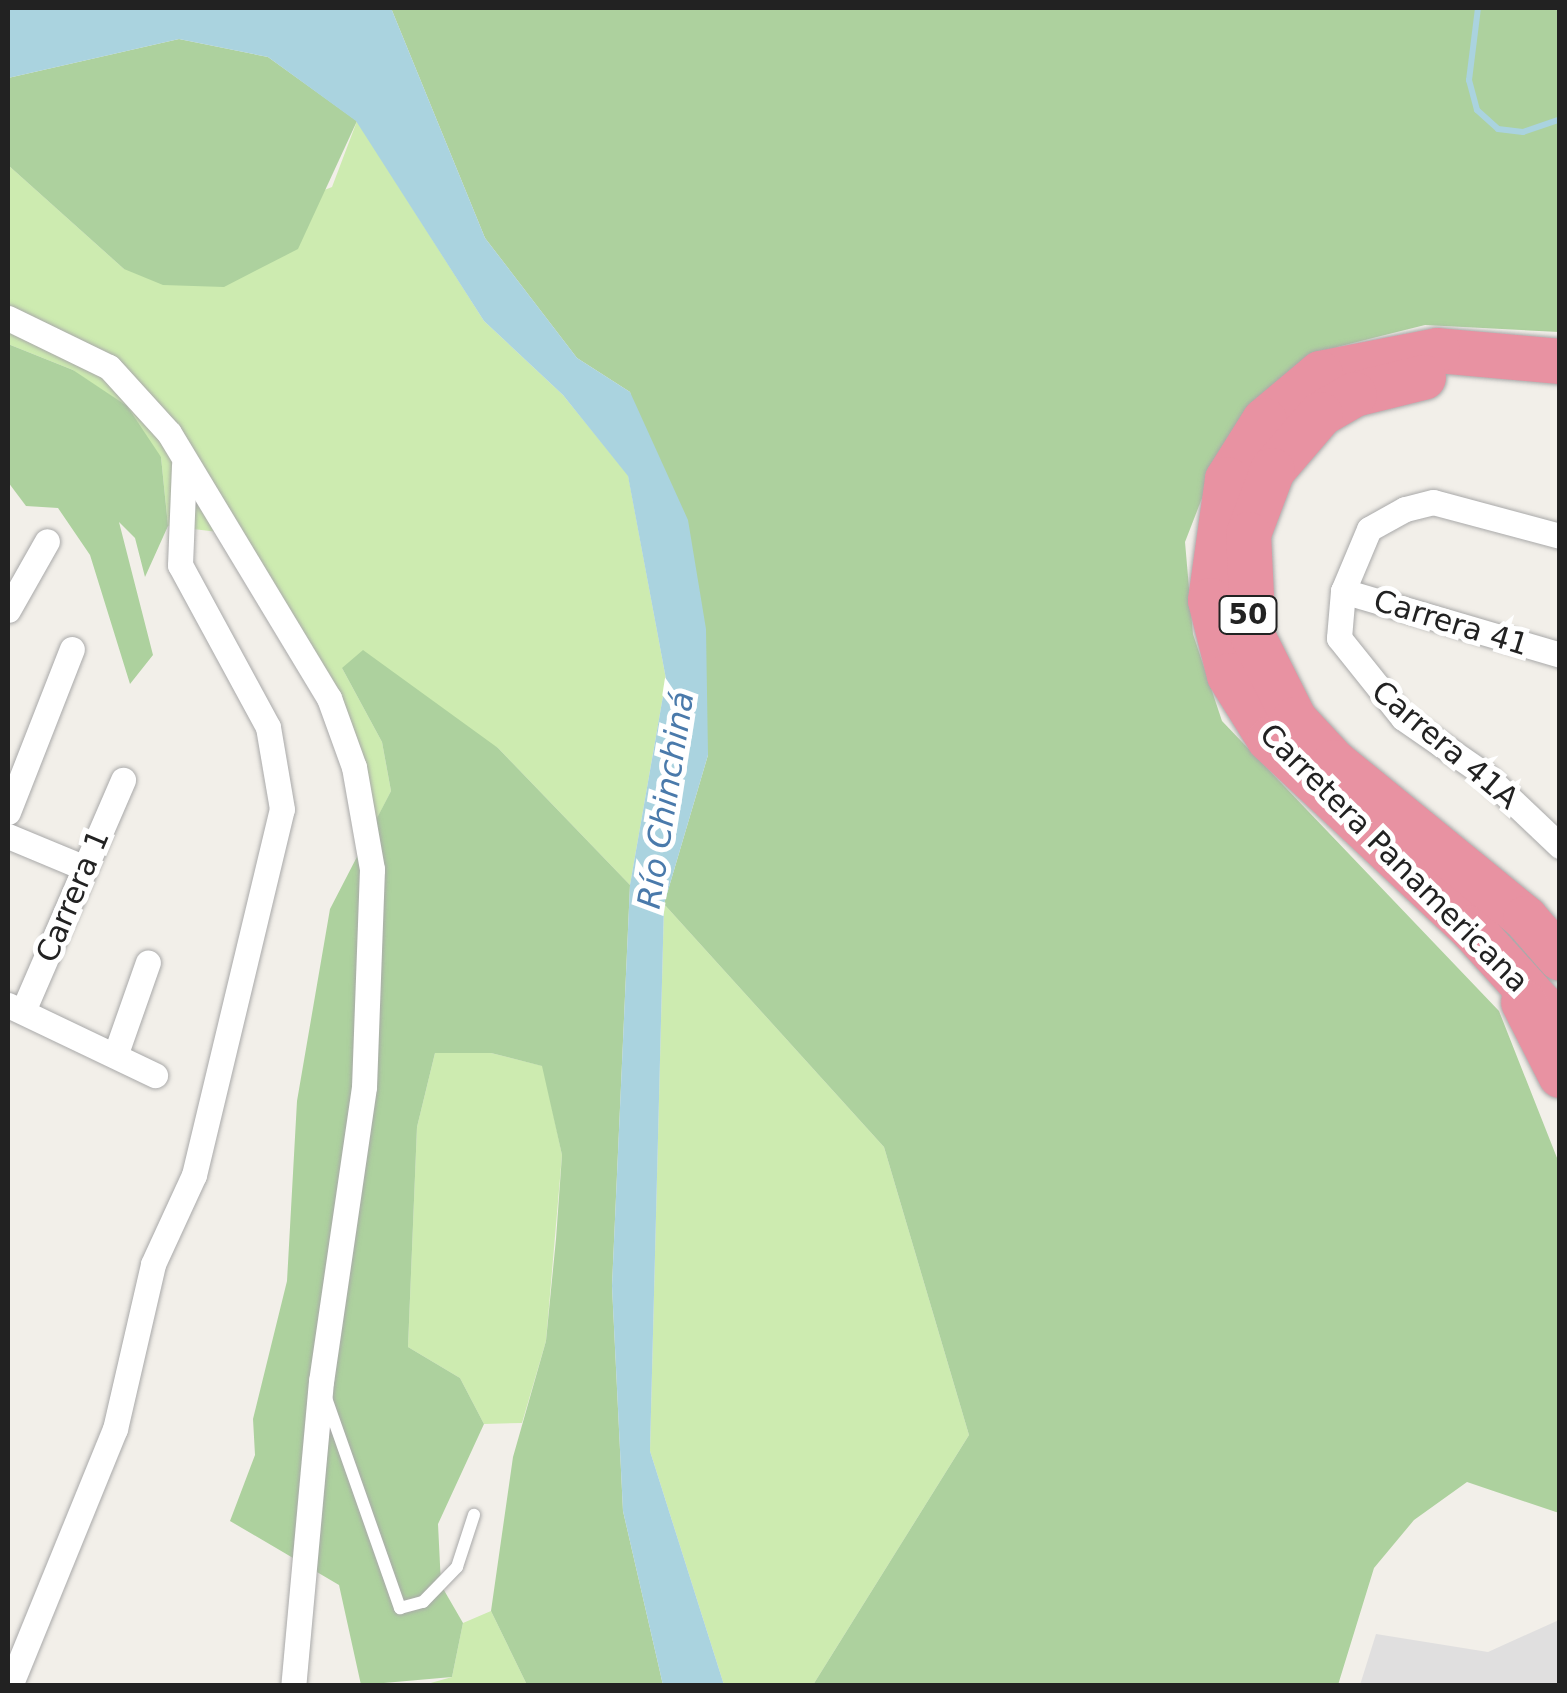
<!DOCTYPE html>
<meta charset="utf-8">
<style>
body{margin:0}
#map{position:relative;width:1567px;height:1693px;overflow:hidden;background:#f2efe9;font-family:"DejaVu Sans",sans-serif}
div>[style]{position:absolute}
.residential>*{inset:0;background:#e0dfdf}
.grass>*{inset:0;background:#cdebb0}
.forest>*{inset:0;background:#add19e}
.water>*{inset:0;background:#aad3df}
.stream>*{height:6px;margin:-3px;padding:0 3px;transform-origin:3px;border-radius:3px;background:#aad3df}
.roads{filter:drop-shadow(0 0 2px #a9a9a9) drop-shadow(0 0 2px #a9a9a9)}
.lane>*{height:12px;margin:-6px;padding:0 6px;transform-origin:6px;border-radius:6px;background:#fff}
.street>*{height:25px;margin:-12.5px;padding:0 12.5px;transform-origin:12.5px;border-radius:12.5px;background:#fff}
.highway>*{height:45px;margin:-22.5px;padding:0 22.5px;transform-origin:22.5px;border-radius:22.5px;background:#e892a2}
span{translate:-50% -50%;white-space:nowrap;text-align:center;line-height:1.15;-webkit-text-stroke:10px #fff;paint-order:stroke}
.shield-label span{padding:2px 8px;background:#fff;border:2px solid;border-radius:8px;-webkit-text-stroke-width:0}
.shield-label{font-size:28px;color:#222;font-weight:700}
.street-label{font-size:30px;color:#222}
.water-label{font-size:32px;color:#4a7aab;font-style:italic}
.frame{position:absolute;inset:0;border:10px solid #222;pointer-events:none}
</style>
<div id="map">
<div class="residential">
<i style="clip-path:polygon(1559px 1620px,1559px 1685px,1360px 1685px,1376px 1634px,1488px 1652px)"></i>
</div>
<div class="grass">
<i style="clip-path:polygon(357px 121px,484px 321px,563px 395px,628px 475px,666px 679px,630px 885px,498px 748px,342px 668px,382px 742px,391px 791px,374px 825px,351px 726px,235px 534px,168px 526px,161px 457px,73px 370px,8px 344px,8px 165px,124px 269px,332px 187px)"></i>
<i style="clip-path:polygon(664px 904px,884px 1147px,969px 1435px,813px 1685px,724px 1685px,650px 1451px)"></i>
<i style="clip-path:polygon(435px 1053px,491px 1053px,543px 1066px,562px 1155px,546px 1341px,522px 1423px,484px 1424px,460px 1378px,408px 1347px,417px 1127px)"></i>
<i style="clip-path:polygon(491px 1611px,527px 1685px,420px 1686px,452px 1677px,463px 1623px)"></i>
</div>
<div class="forest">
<i style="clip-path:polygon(391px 8px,1559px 8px,1559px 332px,1425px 325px,1337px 347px,1218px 457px,1185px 542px,1193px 634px,1222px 721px,1499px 1011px,1559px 1163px,1559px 1513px,1467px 1482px,1414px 1520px,1374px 1568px,1338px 1685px,813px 1685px,969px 1435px,884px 1147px,664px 904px,708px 755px,630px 392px,577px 358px,485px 238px)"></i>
<i style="clip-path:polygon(179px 39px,268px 57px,357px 121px,298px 249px,224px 287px,163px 285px,124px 269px,8px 165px,8px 78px)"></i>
<i style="clip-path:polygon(8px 344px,73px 370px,127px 406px,161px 457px,168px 526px,145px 577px,135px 538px,119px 522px,153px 655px,130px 684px,90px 555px,58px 508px,26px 506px,8px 482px)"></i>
<i style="clip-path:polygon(363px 650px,498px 748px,630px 885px,612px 1286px,623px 1511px,663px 1685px,527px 1685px,491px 1611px,513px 1457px,546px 1341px,556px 1239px,562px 1155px,542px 1066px,491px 1053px,435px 1053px,417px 1127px,408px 1347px,460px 1378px,484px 1424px,438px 1524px,441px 1585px,463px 1623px,452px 1677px,361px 1685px,339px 1585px,230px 1521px,255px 1455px,253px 1419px,287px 1281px,297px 1101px,330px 909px,391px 791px,382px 742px,342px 668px)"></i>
</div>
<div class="water">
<i style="clip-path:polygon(8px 8px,391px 8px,485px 238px,577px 358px,630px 392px,688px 520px,706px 629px,708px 755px,664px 904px,650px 1451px,724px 1685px,663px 1685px,623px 1511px,612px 1286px,630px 885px,666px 679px,628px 476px,563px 395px,484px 321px,356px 121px,268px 57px,179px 39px,8px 78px)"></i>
</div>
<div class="stream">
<i style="left:1478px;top:8px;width:73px;rotate:97.1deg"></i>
<i style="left:1469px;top:80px;width:31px;rotate:75deg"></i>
<i style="left:1477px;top:110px;width:28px;rotate:42deg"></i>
<i style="left:1498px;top:129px;width:25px;rotate:7deg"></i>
<i style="left:1523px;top:132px;width:39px;rotate:-19deg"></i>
</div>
<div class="roads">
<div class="lane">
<i style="left:326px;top:1398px;width:223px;rotate:70.6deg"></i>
<i style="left:400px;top:1608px;width:24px;rotate:-15deg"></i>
<i style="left:423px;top:1602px;width:49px;rotate:-45.8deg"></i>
<i style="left:457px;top:1567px;width:55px;rotate:-71.9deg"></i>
</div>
<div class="street">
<i style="left:8px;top:318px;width:112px;rotate:25.9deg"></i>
<i style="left:109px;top:367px;width:89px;rotate:47.7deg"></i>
<i style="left:169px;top:433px;width:310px;rotate:58.9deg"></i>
<i style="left:329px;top:698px;width:73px;rotate:70.1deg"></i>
<i style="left:354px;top:767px;width:104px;rotate:80deg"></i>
<i style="left:372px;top:869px;width:218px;rotate:92.1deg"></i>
<i style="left:364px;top:1087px;width:297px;rotate:98.3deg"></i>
<i style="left:321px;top:1381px;width:306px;rotate:95.2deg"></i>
<i style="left:1560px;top:536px;width:131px;rotate:-165deg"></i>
<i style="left:1433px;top:502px;width:29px;rotate:166deg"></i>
<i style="left:1405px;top:509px;width:41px;rotate:150.9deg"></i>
<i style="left:1369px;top:529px;width:67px;rotate:112.8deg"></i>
<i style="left:1343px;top:591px;width:47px;rotate:94.9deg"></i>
<i style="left:1339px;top:638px;width:102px;rotate:51.3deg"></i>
<i style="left:1403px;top:718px;width:98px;rotate:34.7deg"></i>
<i style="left:1484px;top:774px;width:105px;rotate:43.5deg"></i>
<i style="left:1343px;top:591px;width:226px;rotate:16.4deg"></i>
<i style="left:8px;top:610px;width:79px;rotate:-60.5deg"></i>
<i style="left:8px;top:812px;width:175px;rotate:-68.6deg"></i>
<i style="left:8px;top:836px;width:83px;rotate:22.6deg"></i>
<i style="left:8px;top:1005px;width:163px;rotate:25.5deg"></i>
<i style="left:23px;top:1011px;width:252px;rotate:-66.6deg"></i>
<i style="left:116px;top:1053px;width:96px;rotate:-70.6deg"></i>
<i style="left:10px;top:1686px;width:278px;rotate:-67.8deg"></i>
<i style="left:115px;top:1429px;width:169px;rotate:-77deg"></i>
<i style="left:153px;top:1264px;width:98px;rotate:-65.3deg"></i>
<i style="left:194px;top:1175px;width:376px;rotate:-76.5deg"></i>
<i style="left:282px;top:809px;width:83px;rotate:-99.7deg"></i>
<i style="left:268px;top:727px;width:184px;rotate:-118.5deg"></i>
<i style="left:180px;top:565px;width:100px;rotate:-87.7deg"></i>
</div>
<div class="highway">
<i style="left:1560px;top:361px;width:123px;rotate:-174.9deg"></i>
<i style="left:1437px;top:350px;width:119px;rotate:168.9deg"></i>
<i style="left:1320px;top:373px;width:73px;rotate:140deg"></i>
<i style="left:1264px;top:420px;width:70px;rotate:122.1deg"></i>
<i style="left:1227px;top:479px;width:122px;rotate:98deg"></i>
<i style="left:1210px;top:600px;width:77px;rotate:75.8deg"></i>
<i style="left:1229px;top:675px;width:75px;rotate:58deg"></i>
<i style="left:1269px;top:739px;width:277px;rotate:43.1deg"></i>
<i style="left:1471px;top:928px;width:132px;rotate:47.8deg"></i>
<i style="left:1423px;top:377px;width:71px;rotate:166.2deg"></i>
<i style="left:1354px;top:394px;width:39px;rotate:150deg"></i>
<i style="left:1320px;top:414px;width:74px;rotate:130.6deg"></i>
<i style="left:1272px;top:470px;width:68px;rotate:110.6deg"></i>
<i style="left:1248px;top:534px;width:103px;rotate:87.2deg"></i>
<i style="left:1253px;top:637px;width:92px;rotate:63.4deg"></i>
<i style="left:1294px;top:719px;width:59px;rotate:47.1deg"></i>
<i style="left:1334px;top:762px;width:247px;rotate:39.2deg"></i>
<i style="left:1525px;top:918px;width:53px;rotate:48.8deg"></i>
<i style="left:1523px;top:1002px;width:82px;rotate:63.1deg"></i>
</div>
</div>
<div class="shield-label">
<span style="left:1248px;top:615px">50</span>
</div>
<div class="street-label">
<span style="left:1451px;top:623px;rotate:17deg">Carrera 41</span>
<span style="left:1445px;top:745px;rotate:40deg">Carrera 41A</span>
<span style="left:1394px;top:858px;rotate:45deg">Carretera Panamericana</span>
<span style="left:73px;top:896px;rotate:-67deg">Carrera 1</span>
</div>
<div class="water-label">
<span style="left:666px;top:800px;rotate:-81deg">Río Chinchiná</span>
</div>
<div class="frame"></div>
</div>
